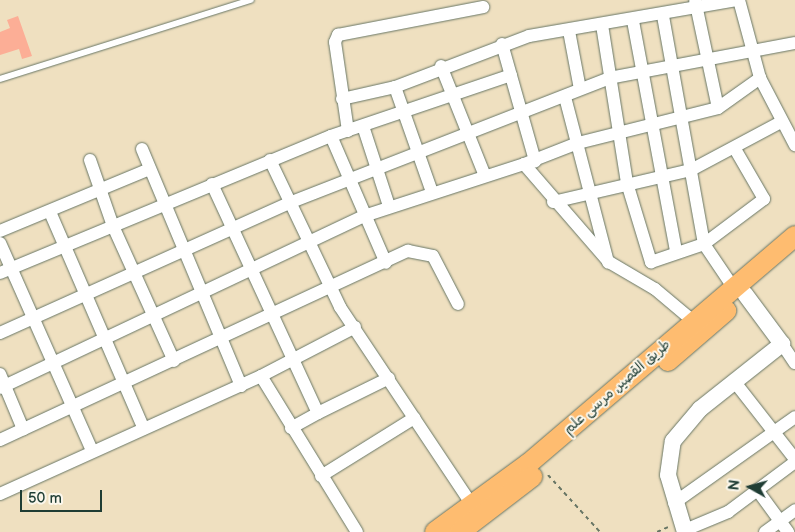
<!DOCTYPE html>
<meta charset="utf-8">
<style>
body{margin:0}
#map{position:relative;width:795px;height:532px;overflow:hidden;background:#efe0c0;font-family:"Balsamiq Sans","Playpen Sans Arabic",sans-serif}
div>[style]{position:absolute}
.building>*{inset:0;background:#fcae96}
.path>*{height:2px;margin-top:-1px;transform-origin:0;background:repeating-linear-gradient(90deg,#687665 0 4px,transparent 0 8px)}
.roads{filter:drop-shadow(0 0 1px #687665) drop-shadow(0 0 1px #687665)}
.service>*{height:6px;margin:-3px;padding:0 3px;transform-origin:3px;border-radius:3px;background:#fff}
.minor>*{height:12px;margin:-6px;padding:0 6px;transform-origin:6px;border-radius:6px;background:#fff}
.tertiary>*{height:16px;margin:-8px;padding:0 8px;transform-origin:8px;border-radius:8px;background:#fff}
.primary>*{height:20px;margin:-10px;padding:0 10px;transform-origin:10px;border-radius:10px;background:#febc70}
span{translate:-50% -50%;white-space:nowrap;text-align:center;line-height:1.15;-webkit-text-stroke:4px #fbf7ec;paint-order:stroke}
.street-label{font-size:14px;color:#1f3d34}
.north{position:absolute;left:725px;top:462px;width:50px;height:50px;-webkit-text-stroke:4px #fbf7ec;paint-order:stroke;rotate:277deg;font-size:14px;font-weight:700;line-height:20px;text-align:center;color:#1f3d34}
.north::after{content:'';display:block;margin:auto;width:18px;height:22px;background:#1f3d34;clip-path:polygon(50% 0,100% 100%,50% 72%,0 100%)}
.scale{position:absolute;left:20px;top:490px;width:82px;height:22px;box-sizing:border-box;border:2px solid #1f3d34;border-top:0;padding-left:6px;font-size:15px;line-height:18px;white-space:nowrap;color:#1f3d34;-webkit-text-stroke:4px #fbf7ec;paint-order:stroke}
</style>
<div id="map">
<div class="building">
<i style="clip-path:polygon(18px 16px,32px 56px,22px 59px,19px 49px,0 55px,0 32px,10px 28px,7px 20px)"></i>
</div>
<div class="path">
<i style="left:548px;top:475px;width:77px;rotate:47.6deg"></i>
<i style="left:657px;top:532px;width:12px;rotate:-24deg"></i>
</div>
<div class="roads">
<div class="service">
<i style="left:0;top:79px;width:263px;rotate:-17.5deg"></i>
</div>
<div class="minor">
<i style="left:739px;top:0;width:81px;rotate:74.9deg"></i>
<i style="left:760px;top:78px;width:76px;rotate:62.4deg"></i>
<i style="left:663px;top:16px;width:232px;rotate:79.8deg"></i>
<i style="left:704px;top:244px;width:52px;rotate:56deg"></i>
<i style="left:633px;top:21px;width:233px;rotate:79.4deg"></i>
<i style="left:602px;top:25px;width:160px;rotate:81deg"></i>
<i style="left:627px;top:183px;width:83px;rotate:73.1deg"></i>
<i style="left:651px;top:262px;width:56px;rotate:-18.8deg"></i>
<i style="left:704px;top:244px;width:75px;rotate:-36.9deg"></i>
<i style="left:764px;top:199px;width:58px;rotate:-120.1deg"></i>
<i style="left:569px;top:31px;width:59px;rotate:79.3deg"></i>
<i style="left:502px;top:44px;width:122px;rotate:74.2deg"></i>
<i style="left:441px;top:66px;width:118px;rotate:68.2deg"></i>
<i style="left:395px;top:87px;width:111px;rotate:70.6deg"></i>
<i style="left:565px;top:97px;width:171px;rotate:75.4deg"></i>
<i style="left:342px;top:99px;width:54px;rotate:-12.8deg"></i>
<i style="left:395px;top:87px;width:143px;rotate:-20.8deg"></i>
<i style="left:529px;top:36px;width:212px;rotate:-9.8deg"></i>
<i style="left:718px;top:108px;width:52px;rotate:-35.5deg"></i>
<i style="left:363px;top:126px;width:84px;rotate:72deg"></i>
<i style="left:348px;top:131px;width:90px;rotate:-98.3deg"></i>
<i style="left:335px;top:42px;width:8px;rotate:-67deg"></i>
<i style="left:338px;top:35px;width:148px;rotate:-10.9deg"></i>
<i style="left:331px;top:136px;width:138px;rotate:66.6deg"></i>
<i style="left:142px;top:149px;width:257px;rotate:67.3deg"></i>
<i style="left:90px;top:160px;width:70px;rotate:70.8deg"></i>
<i style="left:113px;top:226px;width:148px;rotate:65.7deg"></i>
<i style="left:270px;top:160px;width:163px;rotate:64.5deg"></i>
<i style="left:340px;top:307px;width:238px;rotate:56.3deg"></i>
<i style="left:524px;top:164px;width:58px;rotate:-21.3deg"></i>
<i style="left:578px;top:143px;width:144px;rotate:-14deg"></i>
<i style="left:718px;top:108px;width:110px;rotate:-102deg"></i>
<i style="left:212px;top:184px;width:252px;rotate:65.2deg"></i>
<i style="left:318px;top:413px;width:79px;rotate:-26.2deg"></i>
<i style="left:553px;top:202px;width:142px;rotate:-13.1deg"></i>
<i style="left:691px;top:170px;width:102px;rotate:-28.1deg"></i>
<i style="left:50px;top:212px;width:236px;rotate:66.6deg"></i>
<i style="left:0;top:231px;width:162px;rotate:-22.5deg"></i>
<i style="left:0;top:243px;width:227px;rotate:66.1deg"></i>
<i style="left:0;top:273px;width:358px;rotate:-22.5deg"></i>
<i style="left:331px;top:136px;width:190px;rotate:-18.7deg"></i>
<i style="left:0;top:333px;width:317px;rotate:-24.2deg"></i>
<i style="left:289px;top:203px;width:344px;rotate:-21.3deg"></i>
<i style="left:609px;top:78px;width:189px;rotate:-10.7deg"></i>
<i style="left:782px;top:344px;width:23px;rotate:56deg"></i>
<i style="left:0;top:374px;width:60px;rotate:67.3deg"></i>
<i style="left:261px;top:376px;width:183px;rotate:58.4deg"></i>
<i style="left:734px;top:381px;width:99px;rotate:52deg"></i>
<i style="left:0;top:388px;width:403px;rotate:-25.3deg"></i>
<i style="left:364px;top:216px;width:168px;rotate:-18deg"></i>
<i style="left:524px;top:164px;width:130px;rotate:49.1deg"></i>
<i style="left:609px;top:262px;width:53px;rotate:30.4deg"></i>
<i style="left:655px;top:289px;width:50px;rotate:40.1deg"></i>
<i style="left:291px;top:428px;width:31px;rotate:-29deg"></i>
<i style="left:0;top:440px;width:450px;rotate:-24.9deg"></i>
<i style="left:408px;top:251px;width:25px;rotate:11deg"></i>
<i style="left:433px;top:256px;width:54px;rotate:62.5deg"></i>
<i style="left:321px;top:476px;width:110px;rotate:-31.9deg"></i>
<i style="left:758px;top:491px;width:51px;rotate:53.8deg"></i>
<i style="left:0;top:494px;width:286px;rotate:-24.3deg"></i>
<i style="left:261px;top:376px;width:106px;rotate:-27.5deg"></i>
<i style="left:674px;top:503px;width:148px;rotate:-35.4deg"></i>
<i style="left:685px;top:530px;width:47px;rotate:-22.7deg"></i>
<i style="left:728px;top:512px;width:84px;rotate:-36.7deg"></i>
<i style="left:765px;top:532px;width:37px;rotate:-36deg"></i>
</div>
<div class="tertiary">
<i style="left:685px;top:532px;width:59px;rotate:-106.6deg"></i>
<i style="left:668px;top:475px;width:34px;rotate:-82deg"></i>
<i style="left:673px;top:441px;width:42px;rotate:-49.8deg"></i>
<i style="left:700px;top:409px;width:105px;rotate:-38.4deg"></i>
<i style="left:782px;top:344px;width:62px;rotate:-126.5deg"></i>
</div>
<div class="primary">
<i style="left:668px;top:361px;width:77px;rotate:-40.8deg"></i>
<i style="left:435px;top:532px;width:115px;rotate:-36.2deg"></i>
<i style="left:528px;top:464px;width:351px;rotate:-40.5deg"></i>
<i style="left:460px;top:532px;width:91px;rotate:-37.4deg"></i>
</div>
</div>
<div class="street-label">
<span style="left:617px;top:387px;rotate:-41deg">طريق القصير, مرسى علم</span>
</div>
<div class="north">N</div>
<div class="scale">50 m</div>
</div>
